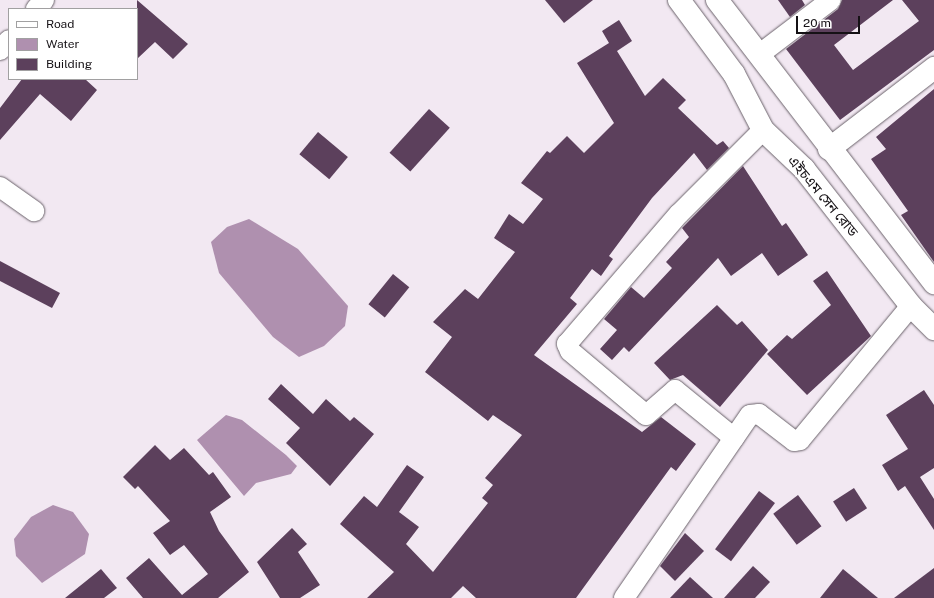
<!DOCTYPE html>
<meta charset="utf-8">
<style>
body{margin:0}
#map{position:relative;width:934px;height:598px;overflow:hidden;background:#f2e8f2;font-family:"Public Sans","Noto Sans Bengali",sans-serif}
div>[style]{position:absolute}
.water>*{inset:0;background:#af90af}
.building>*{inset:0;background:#5c405c;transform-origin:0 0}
.roads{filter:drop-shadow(0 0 1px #6a626a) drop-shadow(0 0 1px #6a626a)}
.street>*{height:20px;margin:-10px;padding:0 10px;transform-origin:10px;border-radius:10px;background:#fff}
.secondary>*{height:22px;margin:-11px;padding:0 11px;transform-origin:11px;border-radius:11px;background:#fff}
span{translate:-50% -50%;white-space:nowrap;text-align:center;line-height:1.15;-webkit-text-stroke:4px #fff;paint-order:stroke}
.street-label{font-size:14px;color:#151115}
.legend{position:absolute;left:8px;top:8px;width:130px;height:72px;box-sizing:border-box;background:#fff;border:1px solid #a1a0a1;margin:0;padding:5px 7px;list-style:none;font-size:12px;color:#151115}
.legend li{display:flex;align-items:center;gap:8px;height:20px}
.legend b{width:20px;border:1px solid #a1a0a1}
.scale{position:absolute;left:796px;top:16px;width:64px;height:18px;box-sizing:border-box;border:2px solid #151115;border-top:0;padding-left:5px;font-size:12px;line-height:14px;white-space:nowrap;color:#151115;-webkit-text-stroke:3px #fff;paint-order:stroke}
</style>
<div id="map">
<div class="water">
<i style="clip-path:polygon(249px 219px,298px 249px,348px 306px,345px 326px,324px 346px,299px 357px,273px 337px,219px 273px,211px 242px,227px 227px)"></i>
<i style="clip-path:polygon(226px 415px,242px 420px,286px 455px,297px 466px,291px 474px,256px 483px,244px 496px,197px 440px)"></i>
<i style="clip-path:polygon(53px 505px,73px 512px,89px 534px,85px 554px,42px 583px,16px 556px,14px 539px,31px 517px)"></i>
</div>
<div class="building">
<i style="clip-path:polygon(137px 0,188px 44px,173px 59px,155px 42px,137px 59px)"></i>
<i style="clip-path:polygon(545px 0,593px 0,564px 23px)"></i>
<i style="clip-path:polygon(778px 0,802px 0,805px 5px,790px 17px)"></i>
<i style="clip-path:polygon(842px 0,893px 0,834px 45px,853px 70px,919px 21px,902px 0,934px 0,934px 50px,840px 120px,786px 49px,838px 9px)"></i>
<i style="clip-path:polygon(619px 20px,632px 41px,617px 51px,645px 96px,663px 78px,686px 100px,678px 108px,717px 145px,723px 141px,729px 148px,707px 170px,694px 153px,652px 198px,609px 256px,613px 259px,601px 276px,592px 269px,570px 298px,577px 304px,534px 355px,642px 432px,661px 417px,696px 444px,676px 471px,671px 467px,576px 598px,476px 598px,463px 586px,451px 598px,367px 598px,394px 572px,340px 524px,364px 496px,377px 507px,407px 465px,424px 477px,399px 512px,419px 527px,406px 544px,433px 572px,488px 503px,482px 498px,493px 485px,485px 478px,522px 435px,493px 415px,488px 421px,425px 372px,452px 337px,433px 322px,465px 289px,478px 299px,515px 252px,494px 238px,509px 214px,523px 224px,543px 199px,521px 183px,547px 151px,550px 153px,567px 136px,584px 153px,614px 123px,577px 63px,609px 43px,602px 31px)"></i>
<i style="clip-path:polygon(22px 79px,85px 79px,97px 90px,71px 121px,40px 94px,0 140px,0 108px)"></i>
<i style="clip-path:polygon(934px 89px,934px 262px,901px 215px,908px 211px,871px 159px,886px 149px,876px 137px)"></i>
<i style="left:429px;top:109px;width:28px;height:59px;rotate:42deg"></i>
<i style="left:318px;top:132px;width:39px;height:29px;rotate:40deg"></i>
<i style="clip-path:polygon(743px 166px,782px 226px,786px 223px,808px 255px,778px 276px,762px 253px,731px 276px,718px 258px,629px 352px,624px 347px,612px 360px,600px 349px,617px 330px,604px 319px,631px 287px,644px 298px,672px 268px,666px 262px,689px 237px,682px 228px)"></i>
<i style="clip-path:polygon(0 261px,60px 293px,52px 308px,0 281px)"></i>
<i style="clip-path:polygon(827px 271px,871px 336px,807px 395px,767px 354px,787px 335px,792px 339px,831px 305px,813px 281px)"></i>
<i style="left:393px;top:274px;width:21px;height:39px;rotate:39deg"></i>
<i style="clip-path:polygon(717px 305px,737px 325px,742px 321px,768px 350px,720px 407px,683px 375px,670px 380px,654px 363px)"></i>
<i style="clip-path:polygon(281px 384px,313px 414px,326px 399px,350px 421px,354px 417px,374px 434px,330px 486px,286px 443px,300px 428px,268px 399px)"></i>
<i style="clip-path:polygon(924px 390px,934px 405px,934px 468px,920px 477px,934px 499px,934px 530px,905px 486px,898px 491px,882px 465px,908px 449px,886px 415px)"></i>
<i style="clip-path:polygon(155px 445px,170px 460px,184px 448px,209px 475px,213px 472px,231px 497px,210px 512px,219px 531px,249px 572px,218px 598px,143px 598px,126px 578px,149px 558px,182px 595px,208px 574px,184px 545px,170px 555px,153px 533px,170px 521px,138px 486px,135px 489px,123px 477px)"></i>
<i style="left:854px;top:488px;width:24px;height:25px;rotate:57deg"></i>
<i style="left:759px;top:491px;width:20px;height:73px;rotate:37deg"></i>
<i style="left:798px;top:495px;width:39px;height:31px;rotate:53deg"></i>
<i style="clip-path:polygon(292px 528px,307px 544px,298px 552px,320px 585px,300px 598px,280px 598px,257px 562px)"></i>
<i style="clip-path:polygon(685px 533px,704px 551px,675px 581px,660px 566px)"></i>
<i style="clip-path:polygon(753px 566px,770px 582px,755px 598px,724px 598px)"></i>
<i style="clip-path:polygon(934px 568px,934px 598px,894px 598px)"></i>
<i style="clip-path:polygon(101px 569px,117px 588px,104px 598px,65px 598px)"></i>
<i style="clip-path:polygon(843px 569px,878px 598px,820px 598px)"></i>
<i style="clip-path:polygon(690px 577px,713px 598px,670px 598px)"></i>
</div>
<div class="roads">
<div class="street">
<i style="left:36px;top:9px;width:12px;rotate:-48deg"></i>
<i style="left:0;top:50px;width:13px;rotate:-48deg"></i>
<i style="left:760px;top:54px;width:89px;rotate:-37.3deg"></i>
<i style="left:0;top:187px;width:42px;rotate:35.2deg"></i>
<i style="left:734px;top:438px;width:76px;rotate:-140.9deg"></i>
<i style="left:675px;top:390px;width:38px;rotate:139deg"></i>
<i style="left:646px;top:415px;width:99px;rotate:-139.9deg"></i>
<i style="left:570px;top:351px;width:8px;rotate:-113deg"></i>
<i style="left:567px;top:344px;width:172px;rotate:-49.3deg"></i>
<i style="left:679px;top:214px;width:119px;rotate:-45deg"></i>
<i style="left:624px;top:598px;width:222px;rotate:-55.5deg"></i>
<i style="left:750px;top:415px;width:9px;rotate:-6deg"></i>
<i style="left:759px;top:414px;width:44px;rotate:37.6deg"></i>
<i style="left:794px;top:441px;width:6px;rotate:-9deg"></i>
<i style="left:800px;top:440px;width:174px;rotate:-50.4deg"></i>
</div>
<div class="secondary">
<i style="left:679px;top:0;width:92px;rotate:53.4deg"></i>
<i style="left:734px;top:74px;width:63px;rotate:62.6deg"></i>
<i style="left:763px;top:130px;width:57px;rotate:43.6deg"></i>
<i style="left:804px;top:169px;width:174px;rotate:52deg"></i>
<i style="left:911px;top:306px;width:33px;rotate:45deg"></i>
<i style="left:717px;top:0;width:357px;rotate:52.5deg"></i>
<i style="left:829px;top:149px;width:133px;rotate:-37.6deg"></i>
</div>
</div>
<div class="street-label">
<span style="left:823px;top:196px;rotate:50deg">এইচএম সেন রোড</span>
</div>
<ul class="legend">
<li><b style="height:5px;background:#fff"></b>Road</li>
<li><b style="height:11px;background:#af90af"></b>Water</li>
<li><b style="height:11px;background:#5c405c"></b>Building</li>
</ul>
<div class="scale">20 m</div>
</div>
